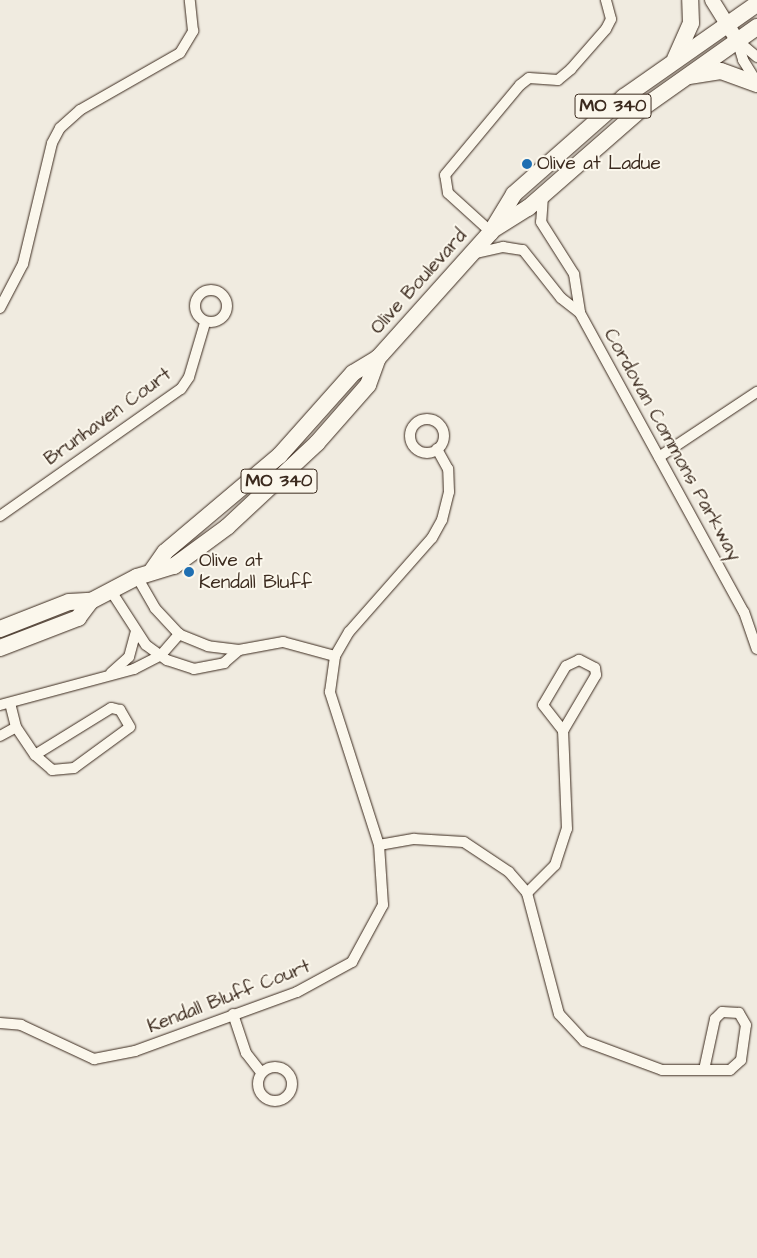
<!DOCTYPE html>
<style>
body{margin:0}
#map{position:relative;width:757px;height:1258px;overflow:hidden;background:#f0ebe0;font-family:"Architects Daughter",sans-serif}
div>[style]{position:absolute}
.roads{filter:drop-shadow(0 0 1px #3b2a1e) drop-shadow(0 0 1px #3b2a1e)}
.street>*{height:10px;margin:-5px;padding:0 5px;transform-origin:5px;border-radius:5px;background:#fbf7ec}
.street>.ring{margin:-5px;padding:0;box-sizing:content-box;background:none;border:10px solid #fbf7ec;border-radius:50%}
.secondary>*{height:14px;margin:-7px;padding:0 7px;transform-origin:7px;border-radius:7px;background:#fbf7ec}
.primary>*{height:16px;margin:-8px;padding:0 8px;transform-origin:8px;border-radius:8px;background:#fbf7ec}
.dots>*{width:14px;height:14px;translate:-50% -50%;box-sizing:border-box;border:2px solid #fbf7ec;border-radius:50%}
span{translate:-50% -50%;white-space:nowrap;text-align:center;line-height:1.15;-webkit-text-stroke:4px #fbf7ec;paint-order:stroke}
.shield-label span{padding:1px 4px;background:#fbf7ec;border:1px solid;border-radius:4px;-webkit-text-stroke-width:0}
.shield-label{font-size:18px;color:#3b2a1e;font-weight:700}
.poi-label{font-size:19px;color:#3b2a1e}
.left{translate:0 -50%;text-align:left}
.street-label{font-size:19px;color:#3b2a1e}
</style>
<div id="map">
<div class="roads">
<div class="street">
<i style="left:757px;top:57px;width:26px;rotate:-140deg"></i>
<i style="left:737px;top:40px;width:21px;rotate:73deg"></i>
<i style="left:743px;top:60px;width:26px;rotate:58deg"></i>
<i style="left:543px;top:196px;width:26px;rotate:94deg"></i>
<i style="left:541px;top:222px;width:62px;rotate:57.6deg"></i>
<i style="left:574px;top:274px;width:39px;rotate:81deg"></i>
<i style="left:491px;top:232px;width:58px;rotate:-137.8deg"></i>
<i style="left:448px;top:193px;width:18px;rotate:-99deg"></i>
<i style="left:445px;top:175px;width:117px;rotate:-50.2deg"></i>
<i style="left:520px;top:85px;width:11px;rotate:-38deg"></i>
<i style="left:529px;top:78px;width:29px;rotate:4deg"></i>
<i style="left:558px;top:80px;width:17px;rotate:-40deg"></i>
<i style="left:571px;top:69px;width:53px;rotate:-48.8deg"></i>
<i style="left:606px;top:29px;width:11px;rotate:-63deg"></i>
<i style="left:611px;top:19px;width:20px;rotate:-105deg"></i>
<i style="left:472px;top:254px;width:32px;rotate:-13deg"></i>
<i style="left:503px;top:247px;width:20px;rotate:9deg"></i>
<i style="left:523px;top:250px;width:61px;rotate:51.6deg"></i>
<i style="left:561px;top:298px;width:24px;rotate:38deg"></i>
<i style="left:580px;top:313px;width:341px;rotate:61.3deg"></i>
<i style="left:744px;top:612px;width:39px;rotate:71deg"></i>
<i class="ring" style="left:195px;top:290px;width:22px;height:22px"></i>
<i style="left:0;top:308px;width:50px;rotate:-62.4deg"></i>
<i style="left:23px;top:264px;width:124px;rotate:-76.5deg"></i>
<i style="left:52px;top:143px;width:17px;rotate:-62deg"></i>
<i style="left:60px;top:128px;width:27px;rotate:-42deg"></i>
<i style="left:80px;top:110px;width:115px;rotate:-29.7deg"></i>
<i style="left:180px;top:53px;width:26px;rotate:-59deg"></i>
<i style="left:193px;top:31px;width:31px;rotate:-96deg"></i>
<i class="ring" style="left:410px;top:419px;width:24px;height:24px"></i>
<i style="left:659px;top:457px;width:118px;rotate:-33.6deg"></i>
<i style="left:0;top:516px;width:221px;rotate:-35.1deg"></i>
<i style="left:181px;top:389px;width:14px;rotate:-56deg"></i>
<i style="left:189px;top:377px;width:56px;rotate:-73.5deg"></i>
<i style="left:111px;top:591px;width:64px;rotate:57.1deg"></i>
<i style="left:146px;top:645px;width:26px;rotate:36deg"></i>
<i style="left:167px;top:660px;width:28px;rotate:18deg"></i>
<i style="left:194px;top:669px;width:31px;rotate:-11deg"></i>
<i style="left:224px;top:663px;width:20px;rotate:-41deg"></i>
<i style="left:239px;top:650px;width:31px;rotate:-173deg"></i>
<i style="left:208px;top:646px;width:31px;rotate:-158deg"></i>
<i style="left:179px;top:634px;width:35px;rotate:-133deg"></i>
<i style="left:155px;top:608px;width:36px;rotate:-120deg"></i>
<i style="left:239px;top:650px;width:45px;rotate:-10.3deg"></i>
<i style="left:283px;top:642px;width:54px;rotate:15.1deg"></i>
<i style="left:111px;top:673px;width:24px;rotate:-42deg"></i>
<i style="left:129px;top:657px;width:27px;rotate:-75deg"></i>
<i style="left:10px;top:703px;width:25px;rotate:76deg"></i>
<i style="left:16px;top:727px;width:34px;rotate:56deg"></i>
<i style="left:35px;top:755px;width:23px;rotate:41deg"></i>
<i style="left:52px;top:770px;width:22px;rotate:-5deg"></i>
<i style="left:74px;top:768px;width:69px;rotate:-36.2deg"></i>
<i style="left:130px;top:727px;width:20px;rotate:-120deg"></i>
<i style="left:120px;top:710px;width:9px;rotate:-167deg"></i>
<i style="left:111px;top:708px;width:89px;rotate:148.3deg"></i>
<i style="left:0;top:705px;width:139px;rotate:-15deg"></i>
<i style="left:134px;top:669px;width:30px;rotate:-27deg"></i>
<i style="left:161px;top:655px;width:28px;rotate:-49deg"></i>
<i style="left:0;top:736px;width:18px;rotate:-29deg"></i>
<i style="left:379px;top:845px;width:36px;rotate:-10deg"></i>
<i style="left:414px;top:839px;width:50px;rotate:3.4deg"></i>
<i style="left:464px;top:842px;width:54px;rotate:33.7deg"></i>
<i style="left:509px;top:872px;width:28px;rotate:49deg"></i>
<i style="left:527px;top:893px;width:125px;rotate:75.2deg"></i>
<i style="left:559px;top:1014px;width:37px;rotate:47deg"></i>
<i style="left:584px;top:1041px;width:83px;rotate:20.4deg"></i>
<i style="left:662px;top:1070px;width:68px"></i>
<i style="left:730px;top:1070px;width:15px;rotate:-42deg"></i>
<i style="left:741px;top:1060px;width:35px;rotate:-82deg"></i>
<i style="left:746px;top:1025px;width:14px;rotate:-120deg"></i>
<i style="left:739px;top:1013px;width:17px;rotate:-177deg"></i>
<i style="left:722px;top:1012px;width:10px;rotate:135deg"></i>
<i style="left:715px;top:1019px;width:52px;rotate:102.2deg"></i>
<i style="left:527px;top:893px;width:40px;rotate:-45deg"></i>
<i style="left:555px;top:865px;width:38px;rotate:-72deg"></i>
<i style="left:567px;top:829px;width:98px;rotate:-92.3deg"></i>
<i style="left:563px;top:731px;width:65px;rotate:-59.5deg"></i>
<i style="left:596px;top:675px;width:7px;rotate:-98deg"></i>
<i style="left:595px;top:668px;width:18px;rotate:-153deg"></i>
<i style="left:579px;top:660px;width:14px;rotate:155deg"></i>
<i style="left:566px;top:666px;width:45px;rotate:120.5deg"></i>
<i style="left:543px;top:705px;width:33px;rotate:52deg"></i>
<i style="left:233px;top:1014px;width:41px;rotate:71.6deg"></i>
<i style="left:246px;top:1053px;width:23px;rotate:52deg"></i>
<i style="left:0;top:1023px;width:21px;rotate:5deg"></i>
<i style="left:21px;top:1025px;width:81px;rotate:25deg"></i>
<i style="left:94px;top:1059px;width:42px;rotate:-11deg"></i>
<i style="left:135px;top:1051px;width:172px;rotate:-20deg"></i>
<i style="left:297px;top:992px;width:63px;rotate:-28.6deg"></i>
<i style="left:352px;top:962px;width:65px;rotate:-61.5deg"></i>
<i style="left:383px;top:905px;width:60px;rotate:-93.8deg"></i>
<i style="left:379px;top:845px;width:161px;rotate:-107.8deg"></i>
<i style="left:330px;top:692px;width:36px;rotate:-82deg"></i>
<i style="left:335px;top:656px;width:28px;rotate:-60deg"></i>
<i style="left:349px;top:632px;width:125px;rotate:-48.6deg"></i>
<i style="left:432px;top:538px;width:21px;rotate:-61deg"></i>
<i style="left:442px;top:520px;width:29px;rotate:-76deg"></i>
<i style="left:449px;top:492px;width:23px;rotate:-92deg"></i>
<i style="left:448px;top:469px;width:23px;rotate:-119deg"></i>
<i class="ring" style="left:258px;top:1067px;width:24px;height:24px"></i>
</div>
<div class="secondary">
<i style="left:712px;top:0;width:47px;rotate:58deg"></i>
</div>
<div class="primary">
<i style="left:675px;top:59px;width:39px;rotate:-66deg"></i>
<i style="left:691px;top:23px;width:23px;rotate:-92deg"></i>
<i style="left:689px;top:76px;width:32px;rotate:-9deg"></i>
<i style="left:721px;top:71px;width:38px;rotate:20deg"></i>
<i style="left:494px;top:229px;width:40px;rotate:-32deg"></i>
<i style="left:528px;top:208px;width:150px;rotate:-41.2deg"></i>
<i style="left:641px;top:109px;width:142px;rotate:-35.3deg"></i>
<i style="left:151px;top:572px;width:24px;rotate:-55deg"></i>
<i style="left:165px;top:552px;width:150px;rotate:-40.1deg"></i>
<i style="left:280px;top:455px;width:110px;rotate:-48.3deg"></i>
<i style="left:353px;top:373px;width:29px;rotate:-31deg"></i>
<i style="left:378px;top:358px;width:169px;rotate:-48.1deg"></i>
<i style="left:491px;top:232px;width:44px;rotate:-58.8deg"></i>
<i style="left:514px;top:194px;width:147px;rotate:-41.4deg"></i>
<i style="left:624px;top:97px;width:162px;rotate:-35deg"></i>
<i style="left:0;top:629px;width:74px;rotate:-21.4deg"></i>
<i style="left:69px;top:602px;width:22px;rotate:-3deg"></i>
<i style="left:0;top:648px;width:84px;rotate:-21deg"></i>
<i style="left:78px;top:618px;width:21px;rotate:-53deg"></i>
<i style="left:91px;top:601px;width:52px;rotate:-27.6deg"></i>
<i style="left:137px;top:577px;width:39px;rotate:-17deg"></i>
<i style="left:174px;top:566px;width:66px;rotate:-36.3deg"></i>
<i style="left:227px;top:527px;width:123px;rotate:-43deg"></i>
<i style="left:317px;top:443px;width:77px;rotate:-48.7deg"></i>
<i style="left:368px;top:385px;width:29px;rotate:-70deg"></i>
</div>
</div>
<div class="dots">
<i style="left:527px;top:164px;background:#1f6fb2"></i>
<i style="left:189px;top:572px;background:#1f6fb2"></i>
</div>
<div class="shield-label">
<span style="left:613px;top:106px">MO 340</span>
<span style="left:279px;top:481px">MO 340</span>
</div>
<div class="poi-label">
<span class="left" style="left:537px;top:164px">Olive at Ladue</span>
<span class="left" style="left:199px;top:572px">Olive at<br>Kendall Bluff</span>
</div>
<div class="street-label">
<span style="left:419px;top:282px;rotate:-48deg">Olive Boulevard</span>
<span style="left:108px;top:417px;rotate:-36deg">Brunhaven Court</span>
<span style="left:672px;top:445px;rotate:61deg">Cordovan Commons Parkway</span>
<span style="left:229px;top:997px;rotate:-21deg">Kendall Bluff Court</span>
</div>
</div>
